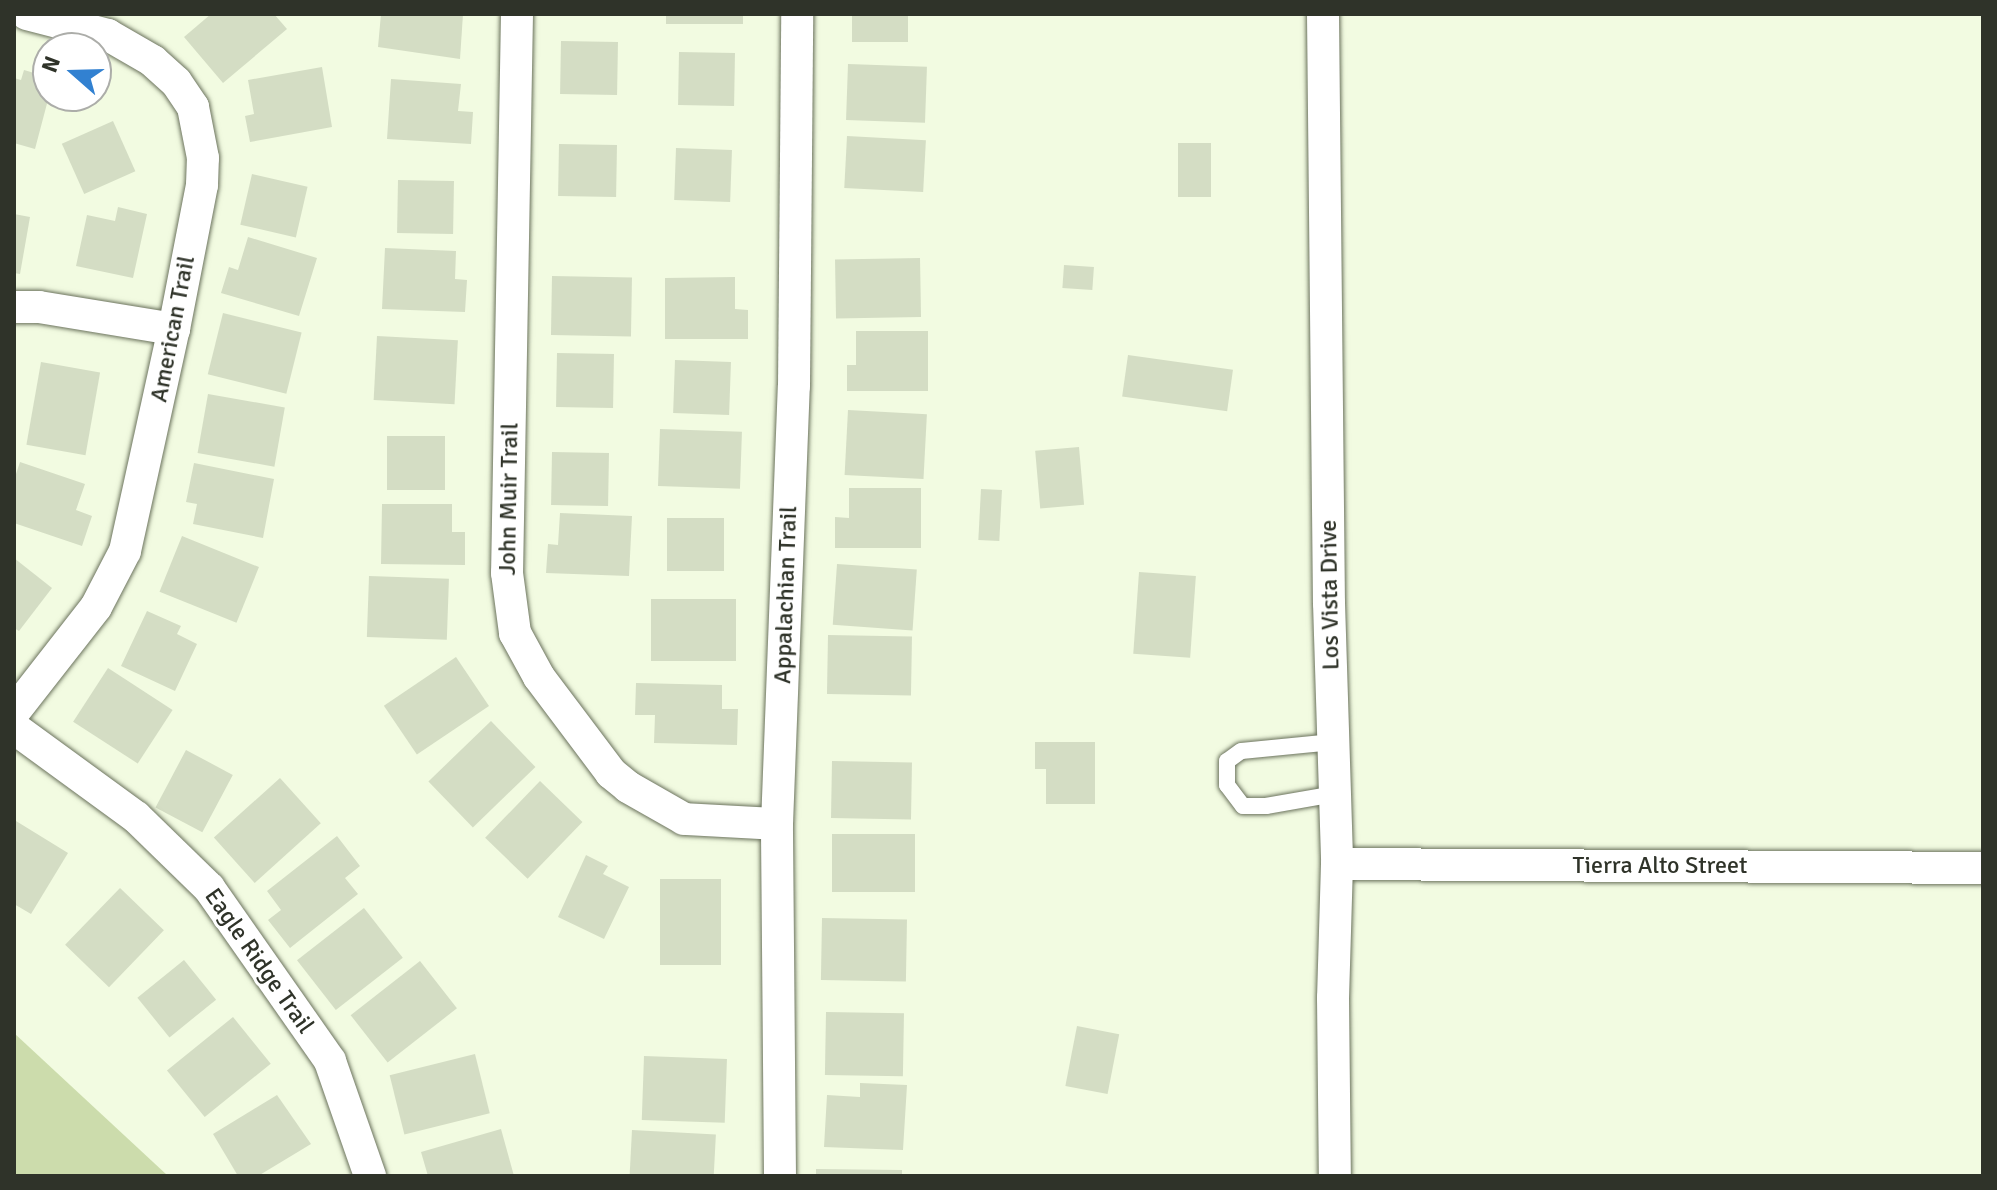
<!DOCTYPE html>
<style>
body{margin:0}
#map{position:relative;width:1997px;height:1190px;overflow:hidden;background:#f2fbe1;font-family:Signika,sans-serif}
div>[style]{position:absolute}
.green>*{inset:0;background:#ccdcac}
.building>*{inset:0;background:#d4ddc4;transform-origin:0 0}
.roads{filter:drop-shadow(0 0 2px #6b735d) drop-shadow(0 0 2px #6b735d)}
.service>*{height:16px;margin:-8px;padding:0 8px;transform-origin:8px;border-radius:8px;background:#fff}
.minor>*{height:32px;margin:-16px;padding:0 16px;transform-origin:16px;border-radius:16px;background:#fff}
span{translate:-50% -50%;white-space:nowrap;text-align:center;line-height:1.15;-webkit-text-stroke:6px #fff;paint-order:stroke}
.street-label{font-size:24px;color:#2f3329}
.frame{position:absolute;inset:0;border:16px solid #2f3329;pointer-events:none}
.north{position:absolute;left:32px;top:32px;width:80px;height:80px;box-sizing:border-box;background:#fff;border:2px solid #acada9;border-radius:50%;rotate:290deg;font-size:22px;font-weight:700;line-height:32px;text-align:center;color:#2f3329}
.north::after{content:'';display:block;margin:auto;width:28px;height:36px;background:#3281d1;clip-path:polygon(50% 0,100% 100%,50% 72%,0 100%)}
</style>
<div id="map">
<div class="green">
<i style="clip-path:polygon(14px 1033px,167px 1175px,167px 1176px,14px 1176px)"></i>
</div>
<div class="building">
<i style="clip-path:polygon(211px 14px,274px 14px,287px 29px,223px 83px,184px 37px)"></i>
<i style="clip-path:polygon(381px 14px,463px 14px,460px 59px,378px 47px)"></i>
<i style="left:666px;top:14px;width:77px;height:10px"></i>
<i style="left:852px;top:14px;width:56px;height:28px"></i>
<i style="left:561px;top:41px;width:57px;height:53px;rotate:1deg"></i>
<i style="left:679px;top:52px;width:56px;height:53px;rotate:1deg"></i>
<i style="left:848px;top:64px;width:79px;height:56px;rotate:2deg"></i>
<i style="clip-path:polygon(322px 67px,332px 127px,250px 142px,245px 116px,254px 114px,248px 80px)"></i>
<i style="clip-path:polygon(24px 70px,48px 77px,49px 96px,35px 149px,14px 143px,14px 78px,21px 80px)"></i>
<i style="clip-path:polygon(391px 79px,461px 84px,458px 111px,473px 112px,471px 144px,387px 139px)"></i>
<i style="left:113px;top:121px;width:55px;height:56px;rotate:66deg"></i>
<i style="left:847px;top:136px;width:79px;height:52px;rotate:3deg"></i>
<i style="left:1178px;top:143px;width:33px;height:54px"></i>
<i style="left:559px;top:144px;width:58px;height:52px;rotate:1deg"></i>
<i style="left:676px;top:148px;width:56px;height:52px;rotate:2deg"></i>
<i style="left:252px;top:174px;width:57px;height:52px;rotate:13deg"></i>
<i style="left:398px;top:180px;width:56px;height:53px;rotate:1deg"></i>
<i style="clip-path:polygon(118px 207px,147px 214px,133px 278px,76px 266px,87px 215px,115px 221px)"></i>
<i style="clip-path:polygon(14px 214px,30px 217px,20px 274px,14px 273px)"></i>
<i style="clip-path:polygon(248px 237px,317px 258px,299px 316px,221px 293px,229px 267px,238px 270px)"></i>
<i style="clip-path:polygon(385px 248px,456px 251px,455px 279px,467px 280px,465px 312px,382px 309px)"></i>
<i style="left:920px;top:258px;width:59px;height:85px;rotate:89deg"></i>
<i style="left:1064px;top:265px;width:30px;height:23px;rotate:4deg"></i>
<i style="left:552px;top:276px;width:80px;height:59px;rotate:1deg"></i>
<i style="clip-path:polygon(735px 277px,735px 309px,748px 310px,748px 339px,665px 339px,665px 278px)"></i>
<i style="left:223px;top:313px;width:81px;height:63px;rotate:14deg"></i>
<i style="clip-path:polygon(856px 331px,928px 331px,928px 391px,847px 391px,847px 365px,856px 365px)"></i>
<i style="left:377px;top:336px;width:81px;height:64px;rotate:3deg"></i>
<i style="left:557px;top:353px;width:57px;height:54px;rotate:1deg"></i>
<i style="left:1128px;top:355px;width:106px;height:42px;rotate:8deg"></i>
<i style="left:675px;top:360px;width:56px;height:53px;rotate:2deg"></i>
<i style="left:41px;top:362px;width:60px;height:84px;rotate:10deg"></i>
<i style="left:208px;top:394px;width:78px;height:60px;rotate:10deg"></i>
<i style="left:848px;top:410px;width:79px;height:65px;rotate:3deg"></i>
<i style="left:660px;top:429px;width:82px;height:57px;rotate:2deg"></i>
<i style="left:387px;top:436px;width:58px;height:54px"></i>
<i style="left:1079px;top:447px;width:58px;height:44px;rotate:85deg"></i>
<i style="left:552px;top:452px;width:57px;height:53px;rotate:1deg"></i>
<i style="clip-path:polygon(20px 462px,85px 484px,76px 510px,92px 516px,82px 546px,14px 523px,14px 480px)"></i>
<i style="clip-path:polygon(194px 463px,274px 479px,263px 538px,193px 524px,197px 504px,186px 502px)"></i>
<i style="clip-path:polygon(849px 488px,921px 488px,921px 548px,835px 548px,835px 517px,849px 518px)"></i>
<i style="left:981px;top:489px;width:21px;height:51px;rotate:3deg"></i>
<i style="clip-path:polygon(382px 504px,452px 504px,452px 532px,465px 532px,465px 565px,381px 564px)"></i>
<i style="clip-path:polygon(560px 513px,632px 516px,629px 576px,546px 573px,548px 544px,558px 545px)"></i>
<i style="left:667px;top:518px;width:57px;height:53px"></i>
<i style="left:182px;top:536px;width:83px;height:60px;rotate:22deg"></i>
<i style="clip-path:polygon(14px 558px,52px 588px,19px 631px,14px 628px)"></i>
<i style="left:837px;top:564px;width:80px;height:61px;rotate:4deg"></i>
<i style="left:1139px;top:572px;width:57px;height:82px;rotate:4deg"></i>
<i style="left:369px;top:576px;width:80px;height:61px;rotate:2deg"></i>
<i style="left:651px;top:599px;width:85px;height:62px"></i>
<i style="clip-path:polygon(147px 611px,181px 626px,177px 634px,197px 644px,175px 691px,121px 666px)"></i>
<i style="left:828px;top:635px;width:84px;height:59px;rotate:1deg"></i>
<i style="left:456px;top:657px;width:59px;height:87px;rotate:56deg"></i>
<i style="left:108px;top:668px;width:77px;height:64px;rotate:33deg"></i>
<i style="clip-path:polygon(636px 683px,722px 685px,722px 709px,738px 709px,737px 745px,654px 743px,655px 715px,635px 715px)"></i>
<i style="left:491px;top:721px;width:64px;height:87px;rotate:46deg"></i>
<i style="clip-path:polygon(1035px 742px,1095px 742px,1095px 804px,1046px 804px,1046px 769px,1035px 769px)"></i>
<i style="left:186px;top:750px;width:53px;height:65px;rotate:28deg"></i>
<i style="left:832px;top:761px;width:80px;height:57px;rotate:1deg"></i>
<i style="left:280px;top:778px;width:61px;height:89px;rotate:48deg"></i>
<i style="left:540px;top:781px;width:59px;height:79px;rotate:44deg"></i>
<i style="clip-path:polygon(16px 821px,68px 853px,31px 914px,14px 904px)"></i>
<i style="left:832px;top:834px;width:83px;height:58px"></i>
<i style="clip-path:polygon(337px 836px,360px 866px,345px 878px,358px 894px,290px 948px,268px 920px,281px 910px,267px 891px)"></i>
<i style="clip-path:polygon(586px 855px,608px 866px,603px 874px,629px 887px,604px 939px,558px 917px)"></i>
<i style="left:660px;top:879px;width:61px;height:86px"></i>
<i style="left:120px;top:888px;width:61px;height:79px;rotate:44deg"></i>
<i style="left:364px;top:908px;width:63px;height:85px;rotate:52deg"></i>
<i style="left:822px;top:918px;width:85px;height:62px;rotate:1deg"></i>
<i style="left:184px;top:960px;width:51px;height:60px;rotate:51deg"></i>
<i style="left:420px;top:961px;width:60px;height:88px;rotate:52deg"></i>
<i style="left:826px;top:1012px;width:78px;height:63px;rotate:1deg"></i>
<i style="left:233px;top:1017px;width:60px;height:85px;rotate:51deg"></i>
<i style="left:1077px;top:1026px;width:43px;height:61px;rotate:11deg"></i>
<i style="left:475px;top:1054px;width:61px;height:88px;rotate:76deg"></i>
<i style="left:644px;top:1056px;width:83px;height:64px;rotate:2deg"></i>
<i style="clip-path:polygon(860px 1083px,907px 1085px,903px 1150px,824px 1147px,827px 1095px,860px 1097px)"></i>
<i style="clip-path:polygon(277px 1095px,311px 1144px,258px 1176px,238px 1176px,213px 1134px)"></i>
<i style="clip-path:polygon(501px 1129px,514px 1176px,428px 1176px,421px 1152px)"></i>
<i style="left:632px;top:1130px;width:84px;height:46px;rotate:3deg"></i>
<i style="clip-path:polygon(816px 1169px,902px 1170px,902px 1176px,816px 1176px)"></i>
</div>
<div class="roads">
<div class="service">
<i style="left:1333px;top:742px;width:92px;rotate:174.4deg"></i>
<i style="left:1241px;top:751px;width:17px;rotate:144deg"></i>
<i style="left:1227px;top:761px;width:24px;rotate:90deg"></i>
<i style="left:1227px;top:785px;width:26px;rotate:53deg"></i>
<i style="left:1243px;top:806px;width:23px"></i>
<i style="left:1266px;top:806px;width:69px;rotate:-10deg"></i>
</div>
<div class="minor">
<i style="left:517px;top:14px;width:559px;rotate:91.02deg"></i>
<i style="left:507px;top:573px;width:61px;rotate:82.4deg"></i>
<i style="left:515px;top:633px;width:50px;rotate:61.4deg"></i>
<i style="left:539px;top:677px;width:120px;rotate:53.1deg"></i>
<i style="left:611px;top:773px;width:22px;rotate:39deg"></i>
<i style="left:628px;top:787px;width:64px;rotate:29.7deg"></i>
<i style="left:684px;top:819px;width:93px;rotate:3.1deg"></i>
<i style="left:1323px;top:14px;width:589px;rotate:89.42deg"></i>
<i style="left:1329px;top:603px;width:261px;rotate:88.2deg"></i>
<i style="left:1337px;top:864px;width:134px;rotate:91.7deg"></i>
<i style="left:1333px;top:998px;width:178px;rotate:89.4deg"></i>
<i style="left:14px;top:307px;width:25px"></i>
<i style="left:39px;top:307px;width:137px;rotate:9.3deg"></i>
<i style="left:14px;top:712px;width:133px;rotate:-52deg"></i>
<i style="left:96px;top:607px;width:63px;rotate:-62.6deg"></i>
<i style="left:125px;top:551px;width:227px;rotate:-77.6deg"></i>
<i style="left:174px;top:329px;width:147px;rotate:-79deg"></i>
<i style="left:202px;top:185px;width:27px;rotate:-88deg"></i>
<i style="left:203px;top:158px;width:52px;rotate:-101.1deg"></i>
<i style="left:193px;top:107px;width:30px;rotate:-124deg"></i>
<i style="left:176px;top:82px;width:31px;rotate:-138deg"></i>
<i style="left:153px;top:61px;width:52px;rotate:-150deg"></i>
<i style="left:108px;top:35px;width:84px;rotate:-165.5deg"></i>
<i style="left:14px;top:728px;width:151px;rotate:36.1deg"></i>
<i style="left:136px;top:817px;width:102px;rotate:44.2deg"></i>
<i style="left:209px;top:888px;width:211px;rotate:55deg"></i>
<i style="left:330px;top:1061px;width:122px;rotate:70.8deg"></i>
<i style="left:1337px;top:864px;width:646px;rotate:0.35deg"></i>
<i style="left:780px;top:1176px;width:352px;rotate:-90.5deg"></i>
<i style="left:777px;top:824px;width:438px;rotate:-87.8deg"></i>
<i style="left:794px;top:386px;width:372px;rotate:-89.5deg"></i>
</div>
</div>
<div class="street-label">
<span style="left:173px;top:329px;rotate:-79deg">American Trail</span>
<span style="left:509px;top:499px;rotate:-89deg">John Muir Trail</span>
<span style="left:786px;top:595px;rotate:-88deg">Appalachian Trail</span>
<span style="left:1330px;top:595px;rotate:-91deg">Los Vista Drive</span>
<span style="left:1660px;top:866px">Tierra Alto Street</span>
<span style="left:259px;top:961px;rotate:55deg">Eagle Ridge Trail</span>
</div>
<div class="frame"></div>
<div class="north">N</div>
</div>
